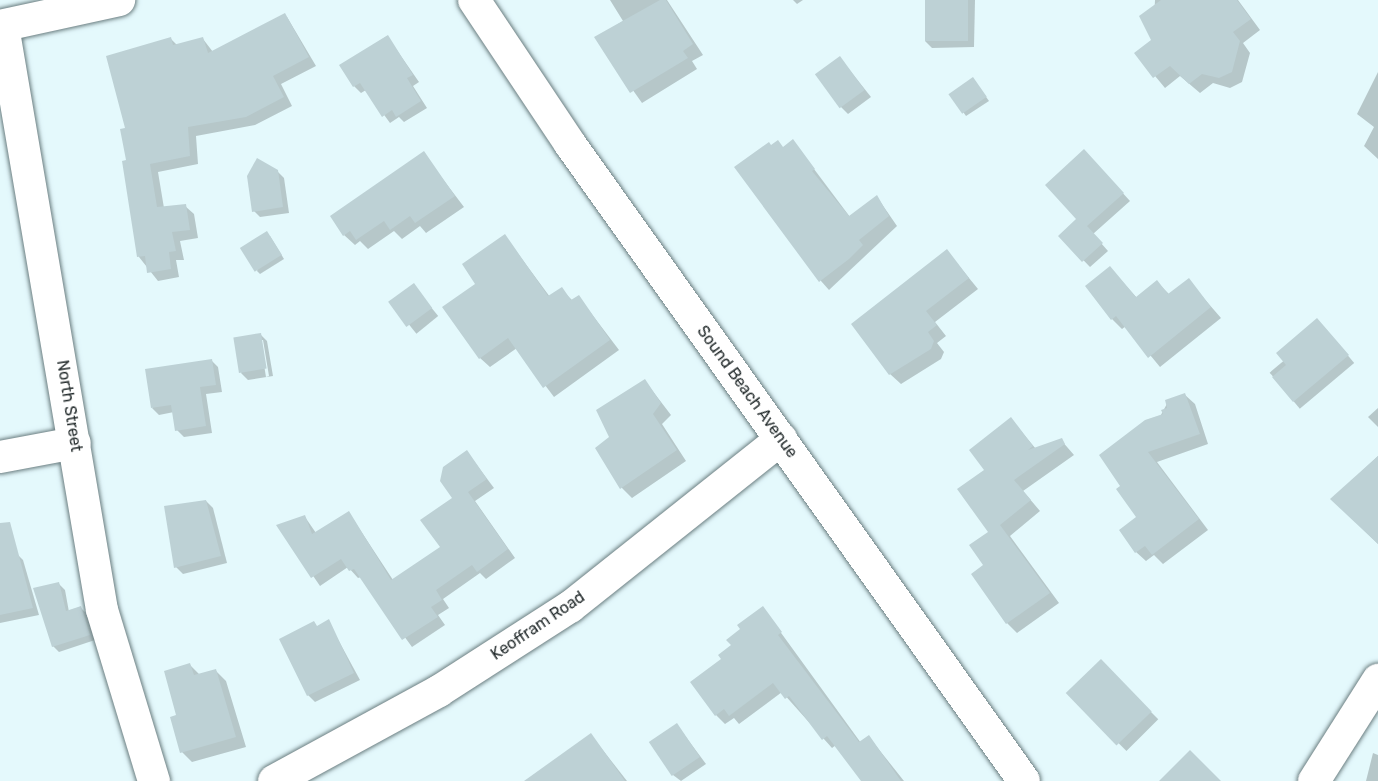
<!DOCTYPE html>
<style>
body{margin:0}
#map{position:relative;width:1378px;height:781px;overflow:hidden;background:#e4f9fc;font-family:Rubik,sans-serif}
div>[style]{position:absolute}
.shadow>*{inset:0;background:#0003;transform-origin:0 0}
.building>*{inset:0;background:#bdd1d5;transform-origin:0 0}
.roads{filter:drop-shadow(0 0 2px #6b7e81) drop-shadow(0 0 2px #6b7e81)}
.minor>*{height:32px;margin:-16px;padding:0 16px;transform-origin:16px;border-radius:16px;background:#fff}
span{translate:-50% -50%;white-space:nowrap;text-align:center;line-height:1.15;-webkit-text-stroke:4.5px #fff;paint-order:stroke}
.street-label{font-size:16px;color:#222a2b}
</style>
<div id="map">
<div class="shadow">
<i style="clip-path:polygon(610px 0,667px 0,703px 55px,692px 61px,697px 69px,642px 103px,596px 38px,623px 21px)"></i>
<i style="clip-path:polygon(793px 0,803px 0,797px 4px)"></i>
<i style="clip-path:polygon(926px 0,975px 0,974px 47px,932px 48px,925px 41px)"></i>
<i style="clip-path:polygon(1155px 0,1238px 0,1260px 30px,1243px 43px,1250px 53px,1242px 82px,1230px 88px,1213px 83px,1200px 93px,1180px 76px,1165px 88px,1136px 53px,1153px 41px)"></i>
<i style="clip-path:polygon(287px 17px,316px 66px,281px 84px,292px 106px,255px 125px,196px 136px,198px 164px,158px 172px,164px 208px,185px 206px,194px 214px,198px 238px,180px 241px,184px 260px,176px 260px,179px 277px,158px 281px,139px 257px,127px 129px,171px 39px,177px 45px,203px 39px,213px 52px)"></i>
<i style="clip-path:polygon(387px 36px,419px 82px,413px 86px,427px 108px,404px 122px,399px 117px,390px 123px,366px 90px,361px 93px,354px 86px,341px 66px)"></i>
<i style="clip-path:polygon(840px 58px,871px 97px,848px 114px,841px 107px)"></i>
<i style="clip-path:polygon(1378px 72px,1378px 159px,1364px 146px,1374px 127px,1357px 114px)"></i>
<i style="clip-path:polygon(979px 87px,989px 101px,966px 116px,951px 95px)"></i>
<i style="clip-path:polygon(793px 141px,850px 217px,877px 197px,897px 226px,829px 290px,821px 281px,771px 146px,784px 148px)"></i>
<i style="clip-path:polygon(423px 153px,464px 207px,426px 233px,420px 226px,402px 239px,394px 231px,368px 249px,360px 241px,355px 245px,344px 235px)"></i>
<i style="clip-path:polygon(1091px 158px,1130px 201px,1093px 234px,1108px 251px,1090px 267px,1060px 236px,1078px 219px)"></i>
<i style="clip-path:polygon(277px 171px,284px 178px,289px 213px,260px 217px,254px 211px)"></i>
<i style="clip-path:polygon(270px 236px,284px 259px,260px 274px,257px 271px)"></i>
<i style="clip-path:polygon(505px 236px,550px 297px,561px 289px,573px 301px,578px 296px,619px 350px,554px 397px,517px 348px,490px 367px,480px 358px,477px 284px)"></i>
<i style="clip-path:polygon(947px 251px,978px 289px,935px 322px,946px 336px,937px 343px,944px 352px,941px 359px,901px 384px,890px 374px)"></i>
<i style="clip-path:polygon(1110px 268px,1137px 298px,1157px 282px,1169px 294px,1188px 280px,1221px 318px,1160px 367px,1126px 326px,1122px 329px,1112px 319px)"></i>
<i style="left:413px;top:285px;width:40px;height:28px;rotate:51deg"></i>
<i style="left:1324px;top:327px;width:47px;height:71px;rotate:50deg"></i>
<i style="clip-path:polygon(evenodd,260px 334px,267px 341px,273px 376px,248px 380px,241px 373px,260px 334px,260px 340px,263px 340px,269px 376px,266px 377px,260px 340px)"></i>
<i style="clip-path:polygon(211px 360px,218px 367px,222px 392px,206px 394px,212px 433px,184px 437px,177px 430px,174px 412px,159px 415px,152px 408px)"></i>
<i style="clip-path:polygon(645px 381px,671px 415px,662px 424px,686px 461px,632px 498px,622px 488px,611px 437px)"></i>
<i style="clip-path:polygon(1185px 395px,1195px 404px,1208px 444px,1157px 462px,1208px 530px,1163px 564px,1154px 555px,1146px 561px,1136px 552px,1139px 518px,1122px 487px,1169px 400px)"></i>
<i style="clip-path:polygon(1378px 408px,1378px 427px,1368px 417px)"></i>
<i style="clip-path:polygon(1011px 419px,1036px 449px,1061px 440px,1074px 455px,1023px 491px,1040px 511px,1010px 536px,1059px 603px,1017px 633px,1007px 623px,985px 565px,990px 532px,986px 470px)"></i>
<i style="clip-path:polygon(467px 452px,494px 488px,475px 501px,515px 558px,486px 579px,480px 573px,443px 599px,449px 608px,438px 615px,445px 625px,412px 647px,361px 577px,358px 578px,348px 567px,320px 586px,279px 526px,305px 517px,316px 533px,349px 513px,393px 580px,442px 548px)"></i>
<i style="clip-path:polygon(1378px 456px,1378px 544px,1332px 499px)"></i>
<i style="clip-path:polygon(206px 501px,213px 508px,227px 563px,183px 574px,176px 567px)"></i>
<i style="clip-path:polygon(16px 553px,23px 560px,39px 615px,0 623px,0 557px)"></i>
<i style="clip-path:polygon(59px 584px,65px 590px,69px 612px,81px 608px,87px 614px,95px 640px,59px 652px,53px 646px)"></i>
<i style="clip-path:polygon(763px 608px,861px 743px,869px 737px,904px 781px,864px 781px,836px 745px,832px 748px,782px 692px,739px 724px,734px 718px,725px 724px,716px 715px,692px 682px,723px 659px)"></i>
<i style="clip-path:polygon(328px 621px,360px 680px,315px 702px,308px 695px,318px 627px)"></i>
<i style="left:1101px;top:662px;width:81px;height:45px;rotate:45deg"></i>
<i style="clip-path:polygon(190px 665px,200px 675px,216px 671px,226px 681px,246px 747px,192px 762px,182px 752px,178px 716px)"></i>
<i style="clip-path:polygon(677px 725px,706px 764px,681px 781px,673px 775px,651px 743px)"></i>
<i style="clip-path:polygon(591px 735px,627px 781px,540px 781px)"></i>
<i style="clip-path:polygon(1373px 753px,1378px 755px,1378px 781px,1366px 781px)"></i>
</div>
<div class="building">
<i style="clip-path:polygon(660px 0,666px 0,693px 44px,683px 51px,688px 58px,630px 93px,594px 37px)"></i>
<i style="left:925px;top:0;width:43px;height:41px"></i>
<i style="clip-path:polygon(1161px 0,1237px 0,1251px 19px,1233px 32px,1240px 41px,1232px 72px,1219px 78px,1202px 74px,1189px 84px,1170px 66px,1153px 78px,1134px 53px,1151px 40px,1139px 16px)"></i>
<i style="clip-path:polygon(285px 13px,309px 57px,273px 76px,284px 97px,246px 117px,188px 127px,190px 156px,150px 164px,157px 207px,186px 204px,190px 230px,172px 232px,176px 251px,169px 252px,171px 269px,147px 273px,145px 256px,137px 257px,122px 161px,126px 160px,120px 129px,125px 128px,106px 56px,171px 37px,173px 45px,203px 37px,208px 53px)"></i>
<i style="clip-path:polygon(388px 35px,413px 75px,407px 78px,421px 101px,396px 117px,392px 110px,382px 117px,360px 83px,353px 87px,339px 65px)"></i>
<i style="left:840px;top:56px;width:42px;height:31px;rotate:54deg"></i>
<i style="left:973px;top:77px;width:24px;height:30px;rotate:55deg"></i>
<i style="clip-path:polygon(793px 139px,815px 169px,812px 171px,849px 216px,877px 195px,889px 216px,859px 240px,863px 245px,849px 259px,819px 282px,734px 167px,769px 142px,771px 145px,778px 140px,783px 147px)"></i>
<i style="clip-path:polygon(1084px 149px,1124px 193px,1087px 226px,1103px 243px,1082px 262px,1058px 236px,1076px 219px,1045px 185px)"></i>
<i style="clip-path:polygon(424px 151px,455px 196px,415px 223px,410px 216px,390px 230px,384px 221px,356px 240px,350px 231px,343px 236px,330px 216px)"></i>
<i style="clip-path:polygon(257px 158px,278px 170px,283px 207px,252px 212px,247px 176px)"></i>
<i style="left:267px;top:231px;width:28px;height:32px;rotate:58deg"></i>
<i style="clip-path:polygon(505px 234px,548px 296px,562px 287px,571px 300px,579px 295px,610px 340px,543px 388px,508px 338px,479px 359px,442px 307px,475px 284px,462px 264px)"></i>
<i style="clip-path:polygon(947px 249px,969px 278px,926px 311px,937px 325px,928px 332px,934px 341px,931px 349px,889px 375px,851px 324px)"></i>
<i style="clip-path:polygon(1110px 266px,1136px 297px,1157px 280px,1168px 294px,1189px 278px,1211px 307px,1148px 358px,1116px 316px,1111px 320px,1085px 286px)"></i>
<i style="left:414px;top:283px;width:31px;height:32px;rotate:54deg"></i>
<i style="clip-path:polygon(1317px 318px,1349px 355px,1293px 402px,1272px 377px,1286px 365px,1276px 353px)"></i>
<i style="left:261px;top:333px;width:36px;height:28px;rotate:81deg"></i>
<i style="clip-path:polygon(212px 359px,216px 385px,200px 387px,206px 426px,175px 431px,171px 405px,151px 408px,145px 369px)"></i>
<i style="clip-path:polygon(645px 379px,661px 403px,653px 414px,677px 450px,620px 489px,595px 448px,609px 437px,596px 410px)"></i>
<i style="clip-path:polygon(1185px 393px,1200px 434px,1148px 452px,1199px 519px,1152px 555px,1145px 546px,1135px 553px,1119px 530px,1136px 517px,1116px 489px,1120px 486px,1099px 455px,1145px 420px,1163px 414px,1161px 410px,1167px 408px,1165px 400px)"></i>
<i style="clip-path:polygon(1011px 417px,1033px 446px,1028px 450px,1062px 438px,1065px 444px,1014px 480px,1031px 500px,1000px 525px,1050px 593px,1006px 624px,971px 574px,983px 565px,969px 545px,988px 532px,957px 489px,984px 470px,969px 450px)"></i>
<i style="clip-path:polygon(467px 450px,487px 479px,468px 492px,508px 549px,477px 572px,472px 565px,436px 590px,442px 600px,431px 607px,438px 617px,402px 640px,354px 569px,349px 571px,341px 559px,311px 578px,276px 525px,305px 515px,312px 534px,349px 511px,391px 580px,440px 547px,420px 520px,452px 498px,440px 481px,443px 467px)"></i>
<i style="clip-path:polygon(1378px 456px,1378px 544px,1330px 499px)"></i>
<i style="clip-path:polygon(206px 500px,221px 556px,174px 568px,164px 506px)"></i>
<i style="clip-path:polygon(10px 522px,33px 608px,0 615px,0 523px)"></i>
<i style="clip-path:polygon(59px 582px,66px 611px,81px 606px,90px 635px,52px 647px,33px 588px)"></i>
<i style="clip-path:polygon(763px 606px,782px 632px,778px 635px,859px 742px,869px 735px,901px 781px,861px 781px,827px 736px,822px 740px,789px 696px,785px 699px,773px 683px,729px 716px,724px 709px,715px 716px,690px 682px,721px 659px,718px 655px,731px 645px,726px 640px,740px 629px,737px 625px)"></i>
<i style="clip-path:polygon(329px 619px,354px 673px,307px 696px,279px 639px,314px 621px,317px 626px)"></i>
<i style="left:1101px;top:659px;width:73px;height:49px;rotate:46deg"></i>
<i style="clip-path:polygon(190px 663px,194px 675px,216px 669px,236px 737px,180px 753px,170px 717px,176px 715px,164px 671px)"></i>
<i style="left:677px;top:723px;width:41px;height:34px;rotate:56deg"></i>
<i style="clip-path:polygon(591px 733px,625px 781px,524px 781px)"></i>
<i style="clip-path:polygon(1190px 750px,1221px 781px,1159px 781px)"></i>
</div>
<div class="roads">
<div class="minor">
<i style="left:474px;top:0;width:173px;rotate:56.3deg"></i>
<i style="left:570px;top:144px;width:782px;rotate:54.52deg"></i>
<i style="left:0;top:26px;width:122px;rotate:-12.3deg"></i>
<i style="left:3px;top:26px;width:592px;rotate:80.38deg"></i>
<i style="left:102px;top:610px;width:179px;rotate:73.1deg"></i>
<i style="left:0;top:457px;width:76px;rotate:-10.6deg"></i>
<i style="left:274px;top:781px;width:188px;rotate:-28.6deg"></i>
<i style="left:439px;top:691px;width:156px;rotate:-32.7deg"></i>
<i style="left:570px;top:607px;width:270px;rotate:-38.5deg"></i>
<i style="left:1314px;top:781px;width:120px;rotate:-57.6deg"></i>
</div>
</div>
<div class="street-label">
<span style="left:747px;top:392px;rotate:54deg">Sound Beach Avenue</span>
<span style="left:69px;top:406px;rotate:81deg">North Street</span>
<span style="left:538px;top:626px;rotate:-34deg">Keoffram Road</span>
</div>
</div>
